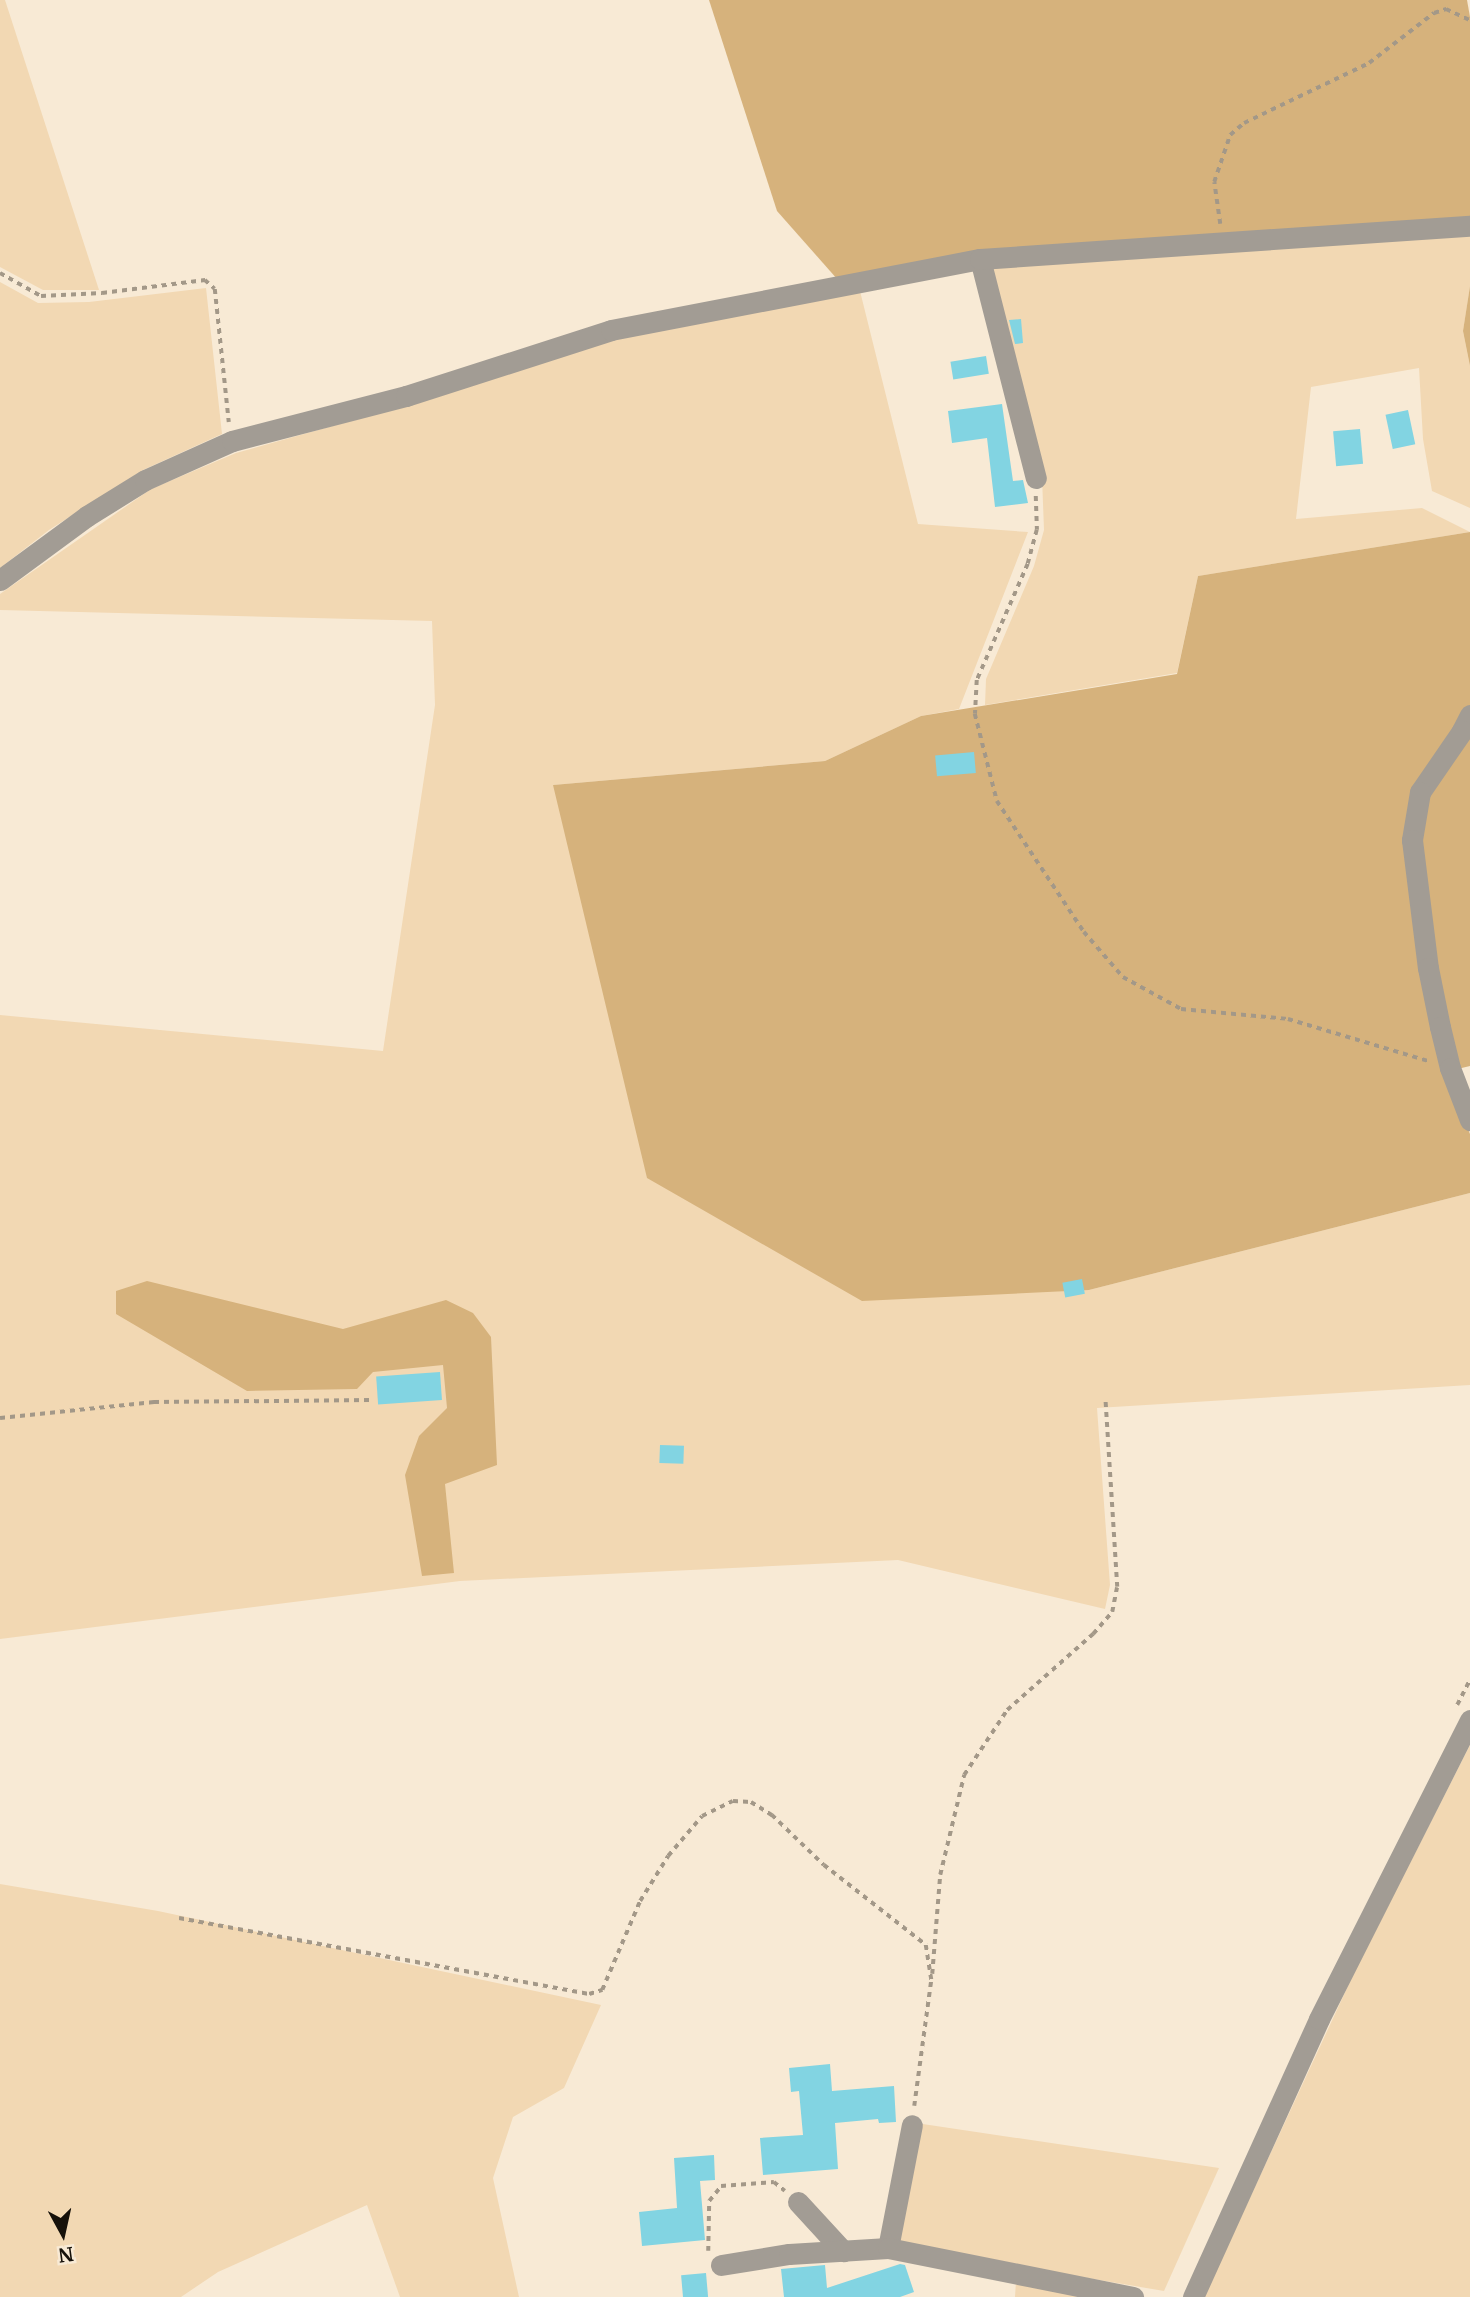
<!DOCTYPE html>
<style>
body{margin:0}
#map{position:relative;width:1470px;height:2297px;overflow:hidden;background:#f8ead5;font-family:Merriweather,serif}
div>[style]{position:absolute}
.green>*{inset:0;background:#f2d8b3}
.forest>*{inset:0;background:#d6b27c}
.building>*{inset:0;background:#82d4e2;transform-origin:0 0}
.path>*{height:3.5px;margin-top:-1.75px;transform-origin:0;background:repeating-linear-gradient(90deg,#a39888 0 5px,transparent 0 10px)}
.minor>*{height:21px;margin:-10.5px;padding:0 10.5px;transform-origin:10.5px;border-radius:10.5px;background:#a29c94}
span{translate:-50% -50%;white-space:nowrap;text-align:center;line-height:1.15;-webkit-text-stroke:6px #f8ead5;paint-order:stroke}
.north{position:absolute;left:28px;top:2199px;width:70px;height:70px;-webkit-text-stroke:5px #f8ead5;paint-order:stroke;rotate:172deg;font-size:19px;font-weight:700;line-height:28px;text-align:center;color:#16110a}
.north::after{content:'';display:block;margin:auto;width:24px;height:32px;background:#16110a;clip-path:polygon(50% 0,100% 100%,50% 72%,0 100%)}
</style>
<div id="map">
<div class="green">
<i style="clip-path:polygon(0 0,5px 0,99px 290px,43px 290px,0 267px)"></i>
<i style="clip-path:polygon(1470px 234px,1470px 286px,1463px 331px,1470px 366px,1470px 508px,1432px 491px,1423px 439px,1419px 368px,1311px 387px,1296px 519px,1422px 508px,1470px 532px,1198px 576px,1177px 673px,985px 705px,986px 679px,1034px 566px,1044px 530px,1042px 477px,990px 268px)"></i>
<i style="clip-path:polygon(0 282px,38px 303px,89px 302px,206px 288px,222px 434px,143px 470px,49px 530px,0 568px)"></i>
<i style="clip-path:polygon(860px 291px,918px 524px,1028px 532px,959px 709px,921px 716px,825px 761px,553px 785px,1089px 1290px,1470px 1193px,1470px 1385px,1097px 1408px,1110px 1585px,1105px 1609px,898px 1560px,460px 1581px,0 1639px,0 1015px,383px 1051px,435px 705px,432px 621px,0 610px,0 594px,151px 489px,236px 453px,411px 404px,613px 335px)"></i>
<i style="clip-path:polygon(1470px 1745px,1470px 2297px,1204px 2297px,1354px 1973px)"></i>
<i style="clip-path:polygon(0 1884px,158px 1911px,601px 2005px,564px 2088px,513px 2117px,493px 2178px,519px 2297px,400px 2297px,367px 2205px,218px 2272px,181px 2297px,0 2297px)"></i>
<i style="clip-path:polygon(916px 2123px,1219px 2168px,1164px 2291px,1005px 2264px,895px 2241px)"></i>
<i style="clip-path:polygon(1016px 2281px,1101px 2297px,1015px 2297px)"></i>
</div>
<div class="forest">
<i style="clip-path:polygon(709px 0,1467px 0,1470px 17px,1470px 227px,838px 280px,777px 211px)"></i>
<i style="clip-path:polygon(1470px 286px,1470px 366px,1463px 331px)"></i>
<i style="clip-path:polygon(1470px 532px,1470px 1066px,1445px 1072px,1470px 1134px,1470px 1193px,1089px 1290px,862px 1301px,647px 1178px,553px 785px,825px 761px,921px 716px,1177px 674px,1198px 576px)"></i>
<i style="clip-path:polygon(147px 1281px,343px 1329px,446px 1300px,473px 1313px,491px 1337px,497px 1465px,445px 1484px,454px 1573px,422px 1576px,405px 1475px,419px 1436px,447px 1408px,443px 1365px,373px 1372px,357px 1389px,247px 1391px,116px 1314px,116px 1291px)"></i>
</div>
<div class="building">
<i style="clip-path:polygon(1021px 319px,1023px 343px,1015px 344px,1009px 320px)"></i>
<i style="left:986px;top:356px;width:18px;height:36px;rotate:81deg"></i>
<i style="clip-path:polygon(1002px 404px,1013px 481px,1023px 480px,1028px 503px,995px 507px,987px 438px,952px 443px,948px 411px)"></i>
<i style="left:1408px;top:410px;width:35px;height:23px;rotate:78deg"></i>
<i style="left:1360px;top:429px;width:35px;height:27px;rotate:85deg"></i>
<i style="left:974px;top:752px;width:21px;height:39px;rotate:85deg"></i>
<i style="left:1082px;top:1279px;width:15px;height:20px;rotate:79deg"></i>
<i style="left:440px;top:1372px;width:28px;height:64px;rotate:86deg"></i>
<i style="left:660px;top:1445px;width:24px;height:18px;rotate:2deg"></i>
<i style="clip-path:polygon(830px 2064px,832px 2091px,894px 2086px,896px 2122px,879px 2123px,878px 2119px,835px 2123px,838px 2169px,763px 2175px,760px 2138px,803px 2135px,799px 2091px,791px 2092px,789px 2068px)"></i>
<i style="clip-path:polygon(714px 2155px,715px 2180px,700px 2181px,705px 2240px,642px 2246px,639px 2212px,677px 2208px,674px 2158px)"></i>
<i style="clip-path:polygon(900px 2264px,905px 2265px,914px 2292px,900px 2297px,784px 2297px,781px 2269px,825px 2265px,827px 2288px)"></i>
<i style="left:706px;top:2273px;width:24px;height:25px;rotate:85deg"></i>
</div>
<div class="path">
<i style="left:1220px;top:224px;width:42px;rotate:-98.1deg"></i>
<i style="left:1214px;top:182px;width:50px;rotate:-71.2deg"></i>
<i style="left:1230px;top:135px;width:18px;rotate:-41deg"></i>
<i style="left:1244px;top:123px;width:139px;rotate:-25.6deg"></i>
<i style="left:1369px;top:63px;width:82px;rotate:-37.6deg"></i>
<i style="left:1434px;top:13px;width:13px;rotate:-18deg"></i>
<i style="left:1446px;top:9px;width:26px;rotate:25deg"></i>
<i style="left:0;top:273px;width:47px;rotate:29.3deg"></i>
<i style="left:41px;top:296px;width:61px;rotate:-2.8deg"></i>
<i style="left:102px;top:293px;width:104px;rotate:-7.2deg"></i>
<i style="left:205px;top:280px;width:13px;rotate:42deg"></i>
<i style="left:215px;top:289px;width:134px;rotate:84deg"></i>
<i style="left:1036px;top:496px;width:34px;rotate:88deg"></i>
<i style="left:1037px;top:530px;width:35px;rotate:105deg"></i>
<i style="left:1028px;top:564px;width:127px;rotate:113.7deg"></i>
<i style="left:977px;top:680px;width:34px;rotate:93deg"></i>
<i style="left:975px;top:714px;width:90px;rotate:75.8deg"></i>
<i style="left:997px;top:801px;width:157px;rotate:56.4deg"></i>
<i style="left:1084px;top:932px;width:60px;rotate:49.1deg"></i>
<i style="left:1123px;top:977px;width:66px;rotate:28.9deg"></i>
<i style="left:1181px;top:1009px;width:107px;rotate:5.3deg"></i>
<i style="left:1288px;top:1019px;width:146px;rotate:16.7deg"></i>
<i style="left:0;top:1418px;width:155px;rotate:-5.9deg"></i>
<i style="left:154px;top:1402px;width:216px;rotate:-0.5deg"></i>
<i style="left:1457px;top:1705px;width:29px;rotate:-63deg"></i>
<i style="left:179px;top:1918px;width:417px;rotate:10.5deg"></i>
<i style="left:589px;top:1994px;width:14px;rotate:-17deg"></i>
<i style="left:602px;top:1990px;width:97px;rotate:-66.9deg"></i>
<i style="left:640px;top:1901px;width:53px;rotate:-58.1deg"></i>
<i style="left:668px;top:1856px;width:52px;rotate:-49.6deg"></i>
<i style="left:702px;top:1816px;width:34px;rotate:-26deg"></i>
<i style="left:733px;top:1801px;width:18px;rotate:3deg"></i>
<i style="left:751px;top:1802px;width:25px;rotate:32deg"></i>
<i style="left:772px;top:1815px;width:72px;rotate:43.9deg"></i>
<i style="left:824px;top:1865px;width:130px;rotate:38.1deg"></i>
<i style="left:926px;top:1945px;width:36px;rotate:81deg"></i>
<i style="left:932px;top:1974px;width:99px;rotate:-85.4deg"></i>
<i style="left:940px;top:1875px;width:103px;rotate:-76.5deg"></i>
<i style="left:964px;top:1775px;width:78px;rotate:-56.5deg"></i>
<i style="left:1007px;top:1710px;width:115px;rotate:-41.5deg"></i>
<i style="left:1093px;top:1634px;width:29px;rotate:-49deg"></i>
<i style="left:1112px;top:1612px;width:25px;rotate:-79deg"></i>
<i style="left:1117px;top:1587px;width:189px;rotate:-93.6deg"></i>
<i style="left:914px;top:2106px;width:126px;rotate:-82.3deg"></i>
<i style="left:708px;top:2251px;width:50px;rotate:-88.9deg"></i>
<i style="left:709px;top:2201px;width:19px;rotate:-51deg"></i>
<i style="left:721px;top:2186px;width:53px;rotate:-4.3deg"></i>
<i style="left:774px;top:2182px;width:14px;rotate:39deg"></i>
</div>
<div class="minor">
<i style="left:980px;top:259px;width:226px;rotate:75.7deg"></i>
<i style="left:0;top:580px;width:108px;rotate:-36.3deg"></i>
<i style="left:87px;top:516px;width:68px;rotate:-31.8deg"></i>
<i style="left:145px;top:480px;width:95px;rotate:-24.1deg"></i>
<i style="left:232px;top:441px;width:180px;rotate:-14.5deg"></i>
<i style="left:406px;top:396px;width:215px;rotate:-17.8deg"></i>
<i style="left:611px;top:330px;width:376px;rotate:-10.9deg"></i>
<i style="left:980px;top:259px;width:491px;rotate:-3.9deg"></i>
<i style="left:1470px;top:715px;width:18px;rotate:117deg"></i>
<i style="left:1462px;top:731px;width:74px;rotate:124.5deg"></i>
<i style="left:1420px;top:792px;width:49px;rotate:99.5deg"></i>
<i style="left:1412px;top:840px;width:129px;rotate:82.9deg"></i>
<i style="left:1428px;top:968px;width:60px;rotate:78.5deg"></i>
<i style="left:1440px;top:1027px;width:42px;rotate:76.3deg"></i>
<i style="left:1450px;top:1068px;width:56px;rotate:69deg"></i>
<i style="left:798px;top:2202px;width:67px;rotate:47.4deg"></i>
<i style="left:888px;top:2248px;width:125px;rotate:-79deg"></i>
<i style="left:721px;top:2265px;width:69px;rotate:-9.2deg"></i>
<i style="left:789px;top:2254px;width:99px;rotate:-3.5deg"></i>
<i style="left:888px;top:2248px;width:250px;rotate:11.3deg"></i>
<i style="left:1193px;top:2297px;width:305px;rotate:-65.6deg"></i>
<i style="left:1319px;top:2019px;width:335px;rotate:-63.2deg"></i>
</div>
<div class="north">N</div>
</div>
